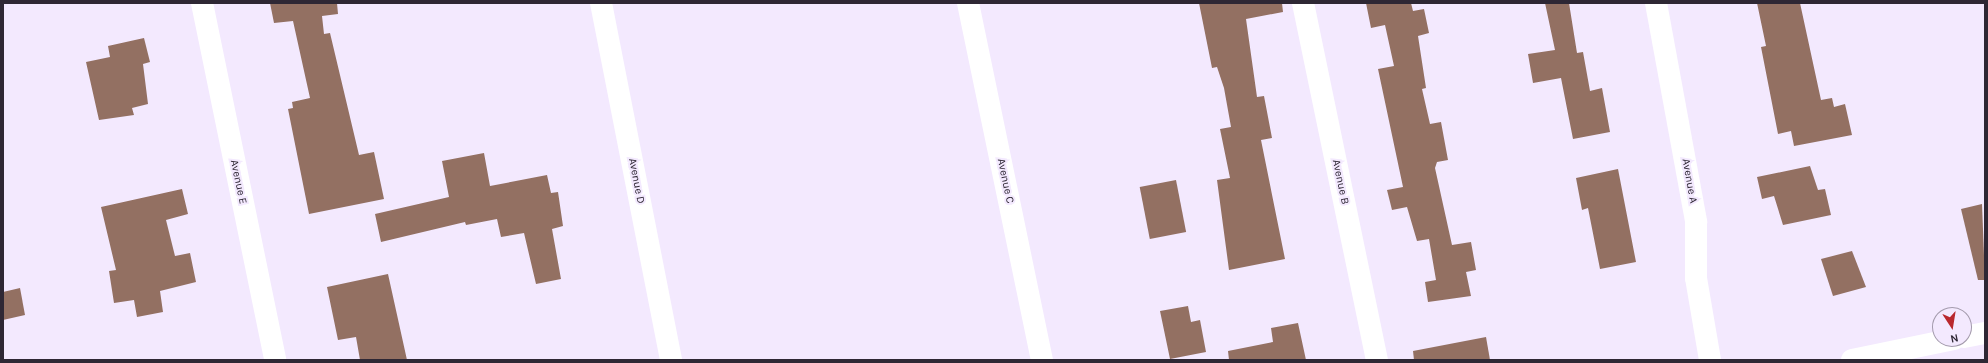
<!DOCTYPE html>
<style>
body{margin:0}
#map{position:relative;width:1988px;height:363px;overflow:hidden;background:#f3e9fe;font-family:Karla,sans-serif}
div>[style]{position:absolute}
.building>*{inset:0;background:#937062;transform-origin:0 0}
.minor>*{height:22px;margin:-11px;padding:0 11px;transform-origin:11px;border-radius:11px;background:#fff}
span{translate:-50% -50%;white-space:nowrap;text-align:center;line-height:1.15;-webkit-text-stroke:4px #f3e9fe;paint-order:stroke}
.street-label{font-size:11px;color:#2e2734}
.frame{position:absolute;inset:0;border:4px solid #2e2734;pointer-events:none}
.north{position:absolute;left:1932px;top:307px;width:40px;height:40px;box-sizing:border-box;background:#f3e9fe;border:1px solid #a49bad;border-radius:50%;rotate:168deg;font-size:11px;font-weight:700;line-height:16px;text-align:center;color:#2e2734}
.north::after{content:'';display:block;margin:auto;width:14px;height:18px;background:#b9282e;clip-path:polygon(50% 0,100% 100%,50% 72%,0 100%)}
</style>
<div id="map">
<div class="building">
<i style="clip-path:polygon(270px 3px,337px 3px,338px 14px,322px 16px,324px 34px,330px 33px,359px 155px,374px 152px,384px 199px,309px 214px,288px 109px,293px 108px,292px 102px,310px 98px,293px 21px,274px 23px)"></i>
<i style="clip-path:polygon(1199px 3px,1282px 3px,1283px 12px,1246px 19px,1257px 97px,1264px 96px,1272px 138px,1261px 140px,1285px 259px,1229px 270px,1217px 180px,1230px 178px,1220px 129px,1231px 127px,1224px 88px,1217px 67px,1212px 68px)"></i>
<i style="clip-path:polygon(1366px 3px,1411px 3px,1413px 11px,1424px 9px,1429px 33px,1418px 36px,1426px 88px,1422px 89px,1430px 124px,1441px 122px,1448px 160px,1437px 162px,1435px 168px,1452px 245px,1471px 242px,1476px 270px,1466px 272px,1471px 296px,1428px 302px,1425px 282px,1436px 280px,1429px 239px,1417px 241px,1407px 207px,1392px 210px,1387px 190px,1403px 187px,1378px 69px,1394px 66px,1385px 25px,1371px 28px)"></i>
<i style="clip-path:polygon(1545px 3px,1569px 3px,1577px 53px,1583px 52px,1590px 91px,1602px 88px,1610px 132px,1573px 139px,1561px 78px,1533px 83px,1528px 54px,1555px 50px)"></i>
<i style="clip-path:polygon(1757px 3px,1800px 3px,1821px 100px,1832px 98px,1834px 107px,1845px 104px,1852px 135px,1794px 146px,1791px 131px,1778px 134px,1761px 47px,1766px 46px)"></i>
<i style="clip-path:polygon(144px 38px,150px 62px,143px 64px,148px 104px,132px 108px,134px 115px,99px 120px,86px 62px,110px 57px,108px 46px)"></i>
<i style="clip-path:polygon(484px 153px,490px 186px,547px 175px,551px 193px,558px 192px,563px 226px,552px 229px,561px 279px,536px 284px,524px 233px,501px 237px,497px 219px,466px 225px,465px 222px,381px 242px,375px 214px,449px 197px,442px 161px)"></i>
<i style="clip-path:polygon(1810px 166px,1818px 190px,1825px 189px,1831px 215px,1783px 225px,1774px 196px,1762px 199px,1757px 177px)"></i>
<i style="clip-path:polygon(1618px 169px,1636px 262px,1600px 269px,1588px 208px,1582px 210px,1576px 178px)"></i>
<i style="left:1176px;top:180px;width:53px;height:37px;rotate:79deg"></i>
<i style="clip-path:polygon(182px 189px,188px 214px,166px 220px,175px 256px,190px 253px,196px 282px,160px 291px,163px 312px,137px 317px,134px 300px,114px 303px,109px 271px,116px 270px,101px 207px)"></i>
<i style="clip-path:polygon(1982px 204px,1985px 280px,1978px 280px,1961px 209px)"></i>
<i style="clip-path:polygon(1852px 251px,1866px 287px,1833px 296px,1821px 259px)"></i>
<i style="clip-path:polygon(388px 274px,407px 360px,360px 360px,356px 337px,338px 340px,327px 287px)"></i>
<i style="clip-path:polygon(20px 288px,25px 315px,3px 320px,3px 292px)"></i>
<i style="clip-path:polygon(1188px 306px,1191px 322px,1200px 320px,1206px 352px,1170px 359px,1160px 311px)"></i>
<i style="clip-path:polygon(1298px 323px,1306px 360px,1229px 360px,1228px 351px,1273px 342px,1271px 328px)"></i>
<i style="clip-path:polygon(1486px 337px,1490px 360px,1414px 360px,1413px 351px)"></i>
</div>
<div class="minor">
<i style="left:202px;top:3px;width:364px;rotate:78.4deg"></i>
<i style="left:601px;top:3px;width:364px;rotate:78.9deg"></i>
<i style="left:968px;top:3px;width:365px;rotate:78.3deg"></i>
<i style="left:1303px;top:3px;width:365px;rotate:78.3deg"></i>
<i style="left:1656px;top:3px;width:223px;rotate:79.6deg"></i>
<i style="left:1696px;top:222px;width:56px;rotate:90deg"></i>
<i style="left:1696px;top:278px;width:83px;rotate:80.3deg"></i>
<i style="left:1964px;top:337px;width:21px;rotate:-11deg"></i>
<i style="left:1852px;top:360px;width:104px;rotate:-11.6deg"></i>
</div>
<div class="street-label">
<span style="left:636px;top:181px;rotate:79deg">Avenue D</span>
<span style="left:1005px;top:181px;rotate:78deg">Avenue C</span>
<span style="left:1689px;top:181px;rotate:80deg">Avenue A</span>
<span style="left:238px;top:182px;rotate:78deg">Avenue E</span>
<span style="left:1340px;top:182px;rotate:78deg">Avenue B</span>
</div>
<div class="frame"></div>
<div class="north">N</div>
</div>
